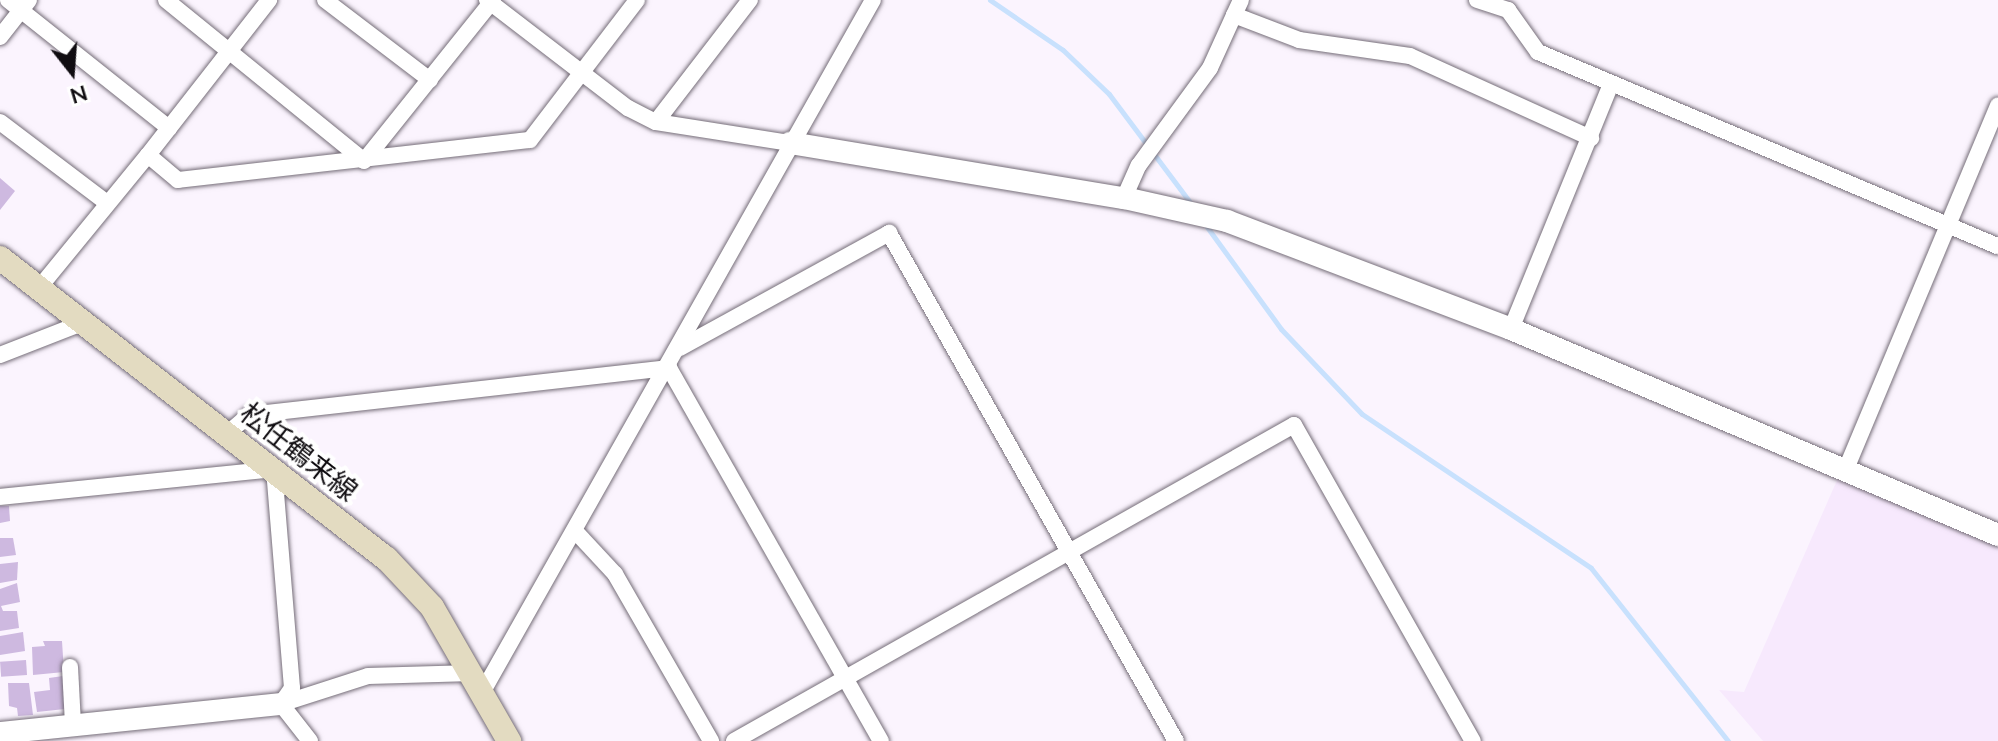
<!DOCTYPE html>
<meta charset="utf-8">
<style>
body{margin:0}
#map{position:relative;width:1998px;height:741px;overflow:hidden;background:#fbf4fe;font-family:Mulish,"Noto Sans JP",sans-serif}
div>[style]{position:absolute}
.built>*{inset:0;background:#f7e9fd}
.stream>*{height:5px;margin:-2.5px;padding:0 2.5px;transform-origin:2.5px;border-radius:2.5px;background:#c8e1fd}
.building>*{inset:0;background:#ceb9e0;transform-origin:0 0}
.roads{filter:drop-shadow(0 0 2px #756d78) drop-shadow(0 0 2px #756d78)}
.minor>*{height:16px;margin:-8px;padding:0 8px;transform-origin:8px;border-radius:8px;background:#fff}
.tertiary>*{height:22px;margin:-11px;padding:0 11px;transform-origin:11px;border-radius:11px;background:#fff}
.secondary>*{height:24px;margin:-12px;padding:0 12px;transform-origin:12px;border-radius:12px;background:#e3dbc1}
span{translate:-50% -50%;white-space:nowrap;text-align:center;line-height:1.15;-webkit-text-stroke:8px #fff;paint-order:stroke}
.street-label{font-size:28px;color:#100d11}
.north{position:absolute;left:32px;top:32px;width:80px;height:80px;-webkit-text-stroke:6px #fff;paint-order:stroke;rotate:163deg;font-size:22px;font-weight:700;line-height:32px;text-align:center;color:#100d11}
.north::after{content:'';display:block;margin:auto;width:28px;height:36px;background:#100d11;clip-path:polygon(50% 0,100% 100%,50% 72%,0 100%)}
</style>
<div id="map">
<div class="built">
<i style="clip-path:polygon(1838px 478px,1998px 544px,1998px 741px,1763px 741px,1719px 690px,1744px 692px)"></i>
</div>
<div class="stream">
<i style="left:990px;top:0;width:88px;rotate:34.4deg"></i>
<i style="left:1063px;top:50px;width:64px;rotate:43.7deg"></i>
<i style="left:1109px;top:94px;width:134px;rotate:53.2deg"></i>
<i style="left:1207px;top:227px;width:126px;rotate:54deg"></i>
<i style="left:1281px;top:329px;width:117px;rotate:46.4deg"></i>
<i style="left:1362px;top:414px;width:276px;rotate:33.9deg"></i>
<i style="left:1591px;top:568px;width:221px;rotate:51.6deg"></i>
</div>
<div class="building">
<i style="clip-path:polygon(0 178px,15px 191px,0 210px)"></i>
<i style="clip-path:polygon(0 506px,9px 506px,10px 521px,0 523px)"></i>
<i style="clip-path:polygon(0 538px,13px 538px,16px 555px,0 557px)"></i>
<i style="clip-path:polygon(18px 562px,17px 580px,0 583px,0 564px)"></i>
<i style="clip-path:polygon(17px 583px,20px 602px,1px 606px,3px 611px,17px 611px,19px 628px,0 631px,0 589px)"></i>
<i style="clip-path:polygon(23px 632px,25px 651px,0 655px,0 636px)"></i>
<i style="clip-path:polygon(43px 641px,62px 641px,64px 672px,33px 675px,32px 647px,45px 646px)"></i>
<i style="left:26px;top:660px;width:15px;height:26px;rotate:86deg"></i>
<i style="clip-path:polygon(63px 676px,65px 709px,37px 712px,34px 692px,50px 690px,49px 678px)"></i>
<i style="clip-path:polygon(8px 683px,29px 683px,33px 715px,18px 716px,17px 708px,9px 706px)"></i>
</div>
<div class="roads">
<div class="minor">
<i style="left:8px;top:0;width:206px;rotate:38.5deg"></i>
<i style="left:166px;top:0;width:255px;rotate:39.1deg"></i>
<i style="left:364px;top:161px;width:206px;rotate:-51.3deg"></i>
<i style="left:325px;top:0;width:132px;rotate:37.3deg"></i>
<i style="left:487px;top:0;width:178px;rotate:37.5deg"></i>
<i style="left:628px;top:108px;width:31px;rotate:27deg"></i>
<i style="left:656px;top:122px;width:136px;rotate:8.9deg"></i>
<i style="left:1241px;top:0;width:17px;rotate:115deg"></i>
<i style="left:1234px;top:15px;width:70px;rotate:21deg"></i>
<i style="left:1299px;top:40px;width:112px;rotate:8.2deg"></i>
<i style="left:1410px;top:56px;width:199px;rotate:24.4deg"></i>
<i style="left:1477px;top:0;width:33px;rotate:18deg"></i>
<i style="left:1508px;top:10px;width:52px;rotate:54.5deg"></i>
<i style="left:1538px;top:52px;width:499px;rotate:22.9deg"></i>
<i style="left:0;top:37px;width:47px;rotate:-51.9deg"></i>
<i style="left:0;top:122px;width:134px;rotate:37.1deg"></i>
<i style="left:656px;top:122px;width:154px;rotate:-52.4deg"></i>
<i style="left:148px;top:155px;width:197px;rotate:-52deg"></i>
<i style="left:1124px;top:198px;width:36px;rotate:-66deg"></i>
<i style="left:1139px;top:165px;width:120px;rotate:-53.8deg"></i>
<i style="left:1210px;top:68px;width:58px;rotate:-65.6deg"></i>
<i style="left:39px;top:288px;width:172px;rotate:-50.7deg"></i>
<i style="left:148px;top:155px;width:39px;rotate:40deg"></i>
<i style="left:178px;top:180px;width:354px;rotate:-6.5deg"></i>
<i style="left:530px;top:140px;width:176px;rotate:-52.6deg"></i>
<i style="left:1511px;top:329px;width:262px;rotate:-67.8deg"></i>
<i style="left:680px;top:348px;width:239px;rotate:-28.8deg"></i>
<i style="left:889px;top:233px;width:583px;rotate:60.54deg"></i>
<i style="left:0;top:355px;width:88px;rotate:-21.3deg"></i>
<i style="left:669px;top:368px;width:429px;rotate:60.4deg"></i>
<i style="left:227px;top:434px;width:29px;rotate:-41deg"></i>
<i style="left:249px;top:415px;width:423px;rotate:-6.4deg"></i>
<i style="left:1846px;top:469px;width:394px;rotate:-67.3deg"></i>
<i style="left:0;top:497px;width:275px;rotate:-5.8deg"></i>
<i style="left:274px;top:469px;width:220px;rotate:85.3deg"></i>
<i style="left:292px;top:688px;width:19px;rotate:125deg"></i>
<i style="left:281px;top:704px;width:47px;rotate:51.9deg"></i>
<i style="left:576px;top:532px;width:57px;rotate:47.1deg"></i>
<i style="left:615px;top:574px;width:193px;rotate:60.1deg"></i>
<i style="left:70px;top:667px;width:58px;rotate:87deg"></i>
<i style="left:483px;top:691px;width:793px;rotate:-60.56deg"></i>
<i style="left:281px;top:704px;width:91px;rotate:-17.8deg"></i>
<i style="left:368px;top:676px;width:105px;rotate:-1.6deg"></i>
<i style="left:734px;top:741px;width:643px;rotate:-29.44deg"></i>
<i style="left:1294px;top:425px;width:363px;rotate:60.5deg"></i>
</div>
<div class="tertiary">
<i style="left:790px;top:143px;width:338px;rotate:9.4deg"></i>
<i style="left:1124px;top:198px;width:106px;rotate:12.6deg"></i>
<i style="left:1227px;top:221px;width:304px;rotate:20.8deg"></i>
<i style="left:1511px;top:329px;width:529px;rotate:22.93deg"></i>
<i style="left:0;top:733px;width:282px;rotate:-5.9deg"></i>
</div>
<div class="secondary">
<i style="left:0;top:258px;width:489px;rotate:37.9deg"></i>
<i style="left:386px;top:558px;width:67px;rotate:46.8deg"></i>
<i style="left:432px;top:607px;width:155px;rotate:60.1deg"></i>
</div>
</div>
<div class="street-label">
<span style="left:299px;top:452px;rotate:38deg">松任鶴来線</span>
</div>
<div class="north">N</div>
</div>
